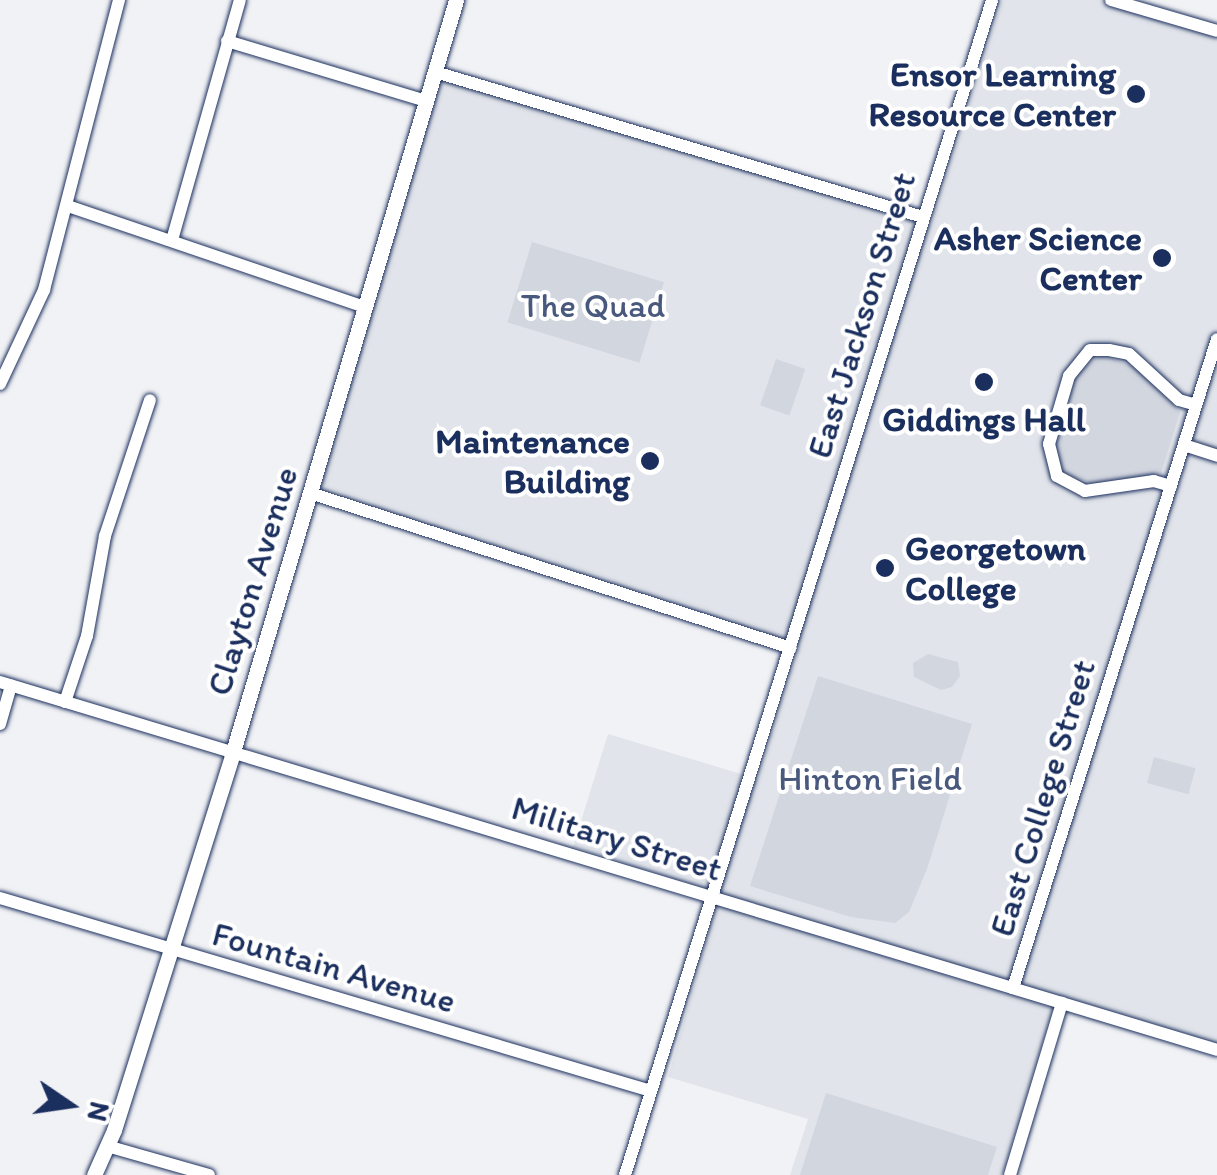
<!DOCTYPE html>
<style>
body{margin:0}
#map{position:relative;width:1217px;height:1175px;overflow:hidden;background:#f1f2f5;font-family:Itim,sans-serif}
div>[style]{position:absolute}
.built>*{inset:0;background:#e1e4ea}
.green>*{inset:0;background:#d2d6df;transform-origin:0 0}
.roads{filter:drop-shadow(0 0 2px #1b2f5e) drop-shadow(0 0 2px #1b2f5e)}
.minor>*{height:12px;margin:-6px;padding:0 6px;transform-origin:6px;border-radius:6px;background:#fff}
.tertiary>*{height:15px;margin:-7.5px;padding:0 7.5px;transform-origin:7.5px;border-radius:7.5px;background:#fff}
.dots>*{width:28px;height:28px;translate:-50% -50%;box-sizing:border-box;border:5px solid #fff;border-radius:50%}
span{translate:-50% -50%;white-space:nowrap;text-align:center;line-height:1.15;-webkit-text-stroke:8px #fff;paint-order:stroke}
.poi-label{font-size:35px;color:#1b2f5e;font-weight:700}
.right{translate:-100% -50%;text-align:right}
.left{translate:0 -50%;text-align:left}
.park-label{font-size:35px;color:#49597e}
.street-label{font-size:35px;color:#1b2f5e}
.north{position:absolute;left:20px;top:1055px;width:100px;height:100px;-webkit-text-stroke:8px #fff;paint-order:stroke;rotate:103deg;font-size:28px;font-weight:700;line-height:40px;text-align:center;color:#1b2f5e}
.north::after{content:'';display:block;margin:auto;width:35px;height:45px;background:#1b2f5e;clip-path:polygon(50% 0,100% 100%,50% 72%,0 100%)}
</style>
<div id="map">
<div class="built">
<i style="clip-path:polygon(1002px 0,1110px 0,1217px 37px,1217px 1043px,1057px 995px,1002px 1175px,790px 1175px,808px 1119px,668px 1077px,720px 893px,573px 847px,608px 734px,758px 779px,799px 647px,316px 492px,440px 77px,931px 226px)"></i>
</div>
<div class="green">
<i style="left:532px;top:242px;width:138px;height:84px;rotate:17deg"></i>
<i style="clip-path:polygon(1100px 355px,1139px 368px,1180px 412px,1161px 473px,1097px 485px,1062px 473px,1053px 453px,1077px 374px)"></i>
<i style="left:776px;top:359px;width:31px;height:49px;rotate:19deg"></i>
<i style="clip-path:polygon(928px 654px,958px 662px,960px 676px,952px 687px,941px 690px,914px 677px,913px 663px)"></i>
<i style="clip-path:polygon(818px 676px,972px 724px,927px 869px,909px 912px,895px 923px,851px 917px,750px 886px)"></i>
<i style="left:1154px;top:757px;width:43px;height:27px;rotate:15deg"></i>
<i style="clip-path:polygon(826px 1093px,997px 1147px,988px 1175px,800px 1175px)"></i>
</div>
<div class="roads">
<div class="minor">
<i style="left:1111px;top:0;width:110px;rotate:16.3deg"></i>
<i style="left:227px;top:41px;width:208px;rotate:16.8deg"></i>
<i style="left:435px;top:72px;width:509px;rotate:16.55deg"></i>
<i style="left:68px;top:206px;width:314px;rotate:18.8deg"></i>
<i style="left:172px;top:240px;width:249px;rotate:-74.2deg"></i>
<i style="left:0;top:384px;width:104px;rotate:-64.9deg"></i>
<i style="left:44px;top:290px;width:300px;rotate:-75.5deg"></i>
<i style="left:1184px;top:445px;width:35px;rotate:18deg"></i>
<i style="left:1171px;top:486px;width:18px;rotate:-164deg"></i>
<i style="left:1154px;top:481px;width:70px;rotate:171.8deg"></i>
<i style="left:1085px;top:491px;width:32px;rotate:-152deg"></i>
<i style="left:1057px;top:476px;width:33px;rotate:-104deg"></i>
<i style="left:1049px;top:444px;width:71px;rotate:-73.6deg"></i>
<i style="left:1069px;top:376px;width:33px;rotate:-51deg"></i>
<i style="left:1090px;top:350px;width:19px"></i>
<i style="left:1109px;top:350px;width:20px;rotate:11deg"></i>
<i style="left:1129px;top:354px;width:68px;rotate:42.6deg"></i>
<i style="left:1179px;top:400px;width:18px;rotate:16deg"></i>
<i style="left:310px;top:493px;width:505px;rotate:17.86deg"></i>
<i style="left:0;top:682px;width:1271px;rotate:16.82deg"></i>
<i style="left:65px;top:702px;width:70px;rotate:-71.6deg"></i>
<i style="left:87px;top:636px;width:102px;rotate:-79.8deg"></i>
<i style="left:105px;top:536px;width:143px;rotate:-71.7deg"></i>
<i style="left:0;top:724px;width:40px;rotate:-74deg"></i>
<i style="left:0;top:898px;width:679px;rotate:16.51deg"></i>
<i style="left:1013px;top:988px;width:680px;rotate:-72.55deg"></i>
<i style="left:107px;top:1146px;width:106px;rotate:15.9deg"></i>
<i style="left:625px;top:1175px;width:1231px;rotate:-72.65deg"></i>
<i style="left:1010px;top:1175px;width:180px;rotate:-73.2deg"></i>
</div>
<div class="tertiary">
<i style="left:94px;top:1175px;width:49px;rotate:-66deg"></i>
<i style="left:114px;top:1130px;width:393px;rotate:-72.5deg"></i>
<i style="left:232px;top:755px;width:788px;rotate:-73.47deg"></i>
</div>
</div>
<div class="dots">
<i style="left:1136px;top:94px;background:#1b2f5e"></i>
<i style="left:1162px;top:258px;background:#1b2f5e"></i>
<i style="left:984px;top:382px;background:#1b2f5e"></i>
<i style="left:650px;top:461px;background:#1b2f5e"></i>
<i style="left:885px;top:568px;background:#1b2f5e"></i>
</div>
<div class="poi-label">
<span class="right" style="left:1116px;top:94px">Ensor Learning<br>Resource Center</span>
<span class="right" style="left:1142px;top:258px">Asher Science<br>Center</span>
<span style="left:984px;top:419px">Giddings Hall</span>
<span class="right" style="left:630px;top:461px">Maintenance<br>Building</span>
<span class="left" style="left:905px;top:568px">Georgetown<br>College</span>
</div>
<div class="park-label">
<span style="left:593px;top:305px">The Quad</span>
<span style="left:870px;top:778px">Hinton Field</span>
</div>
<div class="street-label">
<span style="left:861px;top:315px;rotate:-73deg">East Jackson Street</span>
<span style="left:252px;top:581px;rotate:-73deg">Clayton Avenue</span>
<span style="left:1042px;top:798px;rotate:-73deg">East College Street</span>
<span style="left:617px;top:838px;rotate:17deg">Military Street</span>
<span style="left:334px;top:967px;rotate:16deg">Fountain Avenue</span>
</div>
<div class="north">N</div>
</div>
